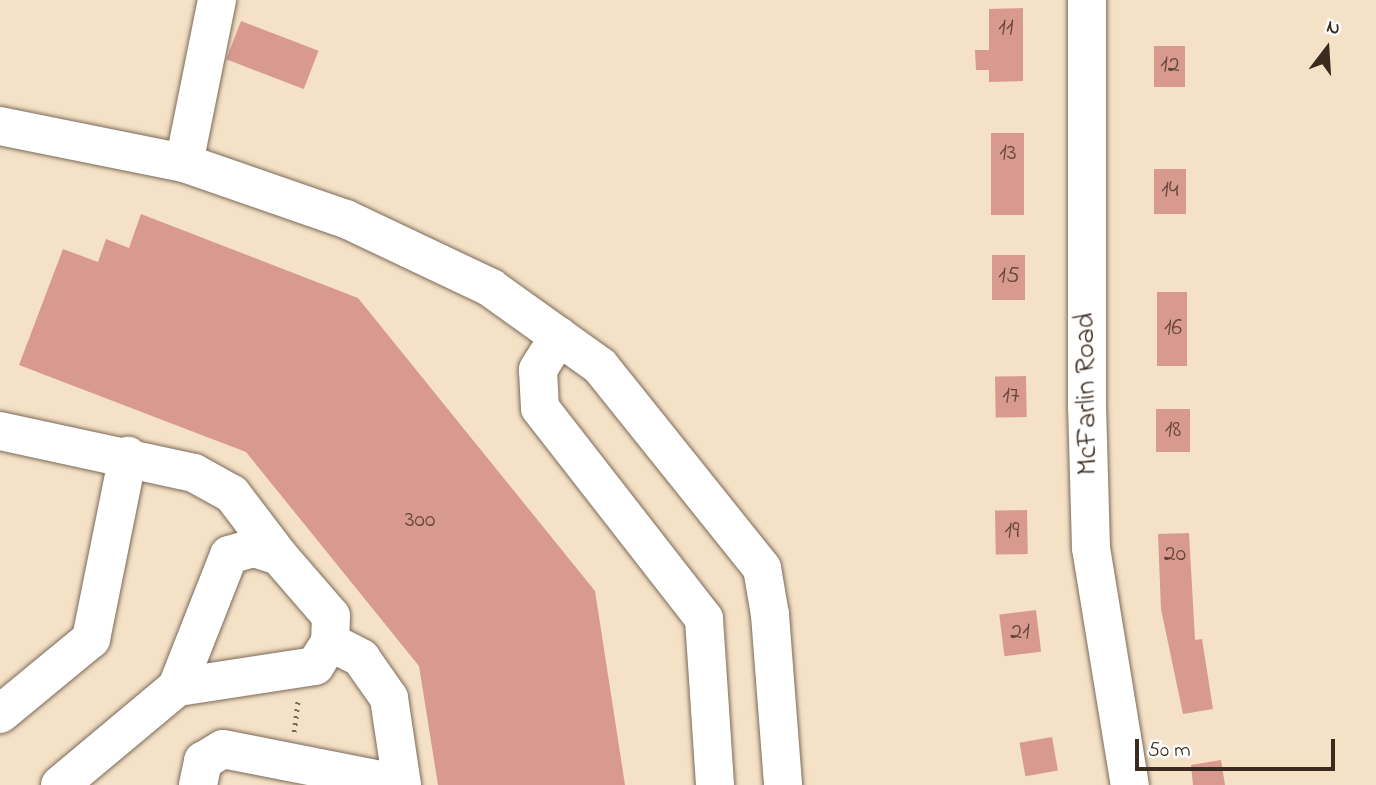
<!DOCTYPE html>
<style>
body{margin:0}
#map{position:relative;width:1376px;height:785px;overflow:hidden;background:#f4e1c6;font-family:"Indie Flower",sans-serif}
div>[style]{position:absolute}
.building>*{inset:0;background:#d8998f;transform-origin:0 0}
.path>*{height:4.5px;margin-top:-2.25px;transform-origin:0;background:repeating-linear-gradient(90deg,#7c6a59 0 2px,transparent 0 7px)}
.roads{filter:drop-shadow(0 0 2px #7c6a59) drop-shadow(0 0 2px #7c6a59)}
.minor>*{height:38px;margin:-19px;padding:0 19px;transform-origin:19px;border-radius:19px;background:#fff}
span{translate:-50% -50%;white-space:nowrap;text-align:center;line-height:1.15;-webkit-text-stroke:5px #fff;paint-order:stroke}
.number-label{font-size:24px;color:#62463a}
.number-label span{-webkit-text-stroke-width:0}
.street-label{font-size:28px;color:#3b2a1e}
.north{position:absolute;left:1292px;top:14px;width:70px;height:70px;-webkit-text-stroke:5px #fff;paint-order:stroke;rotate:17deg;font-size:19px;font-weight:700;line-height:28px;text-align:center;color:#3b2a1e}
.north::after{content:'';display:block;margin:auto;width:24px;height:32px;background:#3b2a1e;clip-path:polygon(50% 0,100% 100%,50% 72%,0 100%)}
.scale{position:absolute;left:1135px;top:739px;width:200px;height:32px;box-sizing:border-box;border:4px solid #3b2a1e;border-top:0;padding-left:9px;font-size:21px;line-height:24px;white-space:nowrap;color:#3b2a1e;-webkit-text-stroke:5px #fff;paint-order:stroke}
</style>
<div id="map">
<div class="building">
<i style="clip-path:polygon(1023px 8px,1023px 81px,989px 82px,989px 70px,976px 70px,975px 50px,989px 50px,989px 9px)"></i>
<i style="left:241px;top:21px;width:83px;height:41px;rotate:21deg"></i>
<i style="left:1154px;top:46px;width:31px;height:41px"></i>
<i style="left:991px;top:133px;width:33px;height:82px"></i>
<i style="left:1154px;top:169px;width:32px;height:45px"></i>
<i style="clip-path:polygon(141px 214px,358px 298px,595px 591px,625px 785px,438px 785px,419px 666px,246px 452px,19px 365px,63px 249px,98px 262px,106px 239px,129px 248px)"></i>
<i style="left:992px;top:255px;width:33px;height:45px"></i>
<i style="left:1157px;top:292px;width:30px;height:74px"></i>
<i style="left:1026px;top:376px;width:41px;height:31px;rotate:89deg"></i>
<i style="left:1156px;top:409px;width:34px;height:43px"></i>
<i style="left:1027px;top:510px;width:44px;height:32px;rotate:89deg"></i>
<i style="clip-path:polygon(1189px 533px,1195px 640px,1202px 639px,1213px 709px,1183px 714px,1161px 609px,1158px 534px)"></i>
<i style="left:1036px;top:610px;width:42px;height:37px;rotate:83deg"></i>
<i style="left:1052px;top:737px;width:34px;height:33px;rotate:80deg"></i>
<i style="clip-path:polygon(1221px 760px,1225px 785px,1193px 785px,1191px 765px)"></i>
</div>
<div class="path">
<i style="left:294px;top:732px;width:33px;rotate:-83deg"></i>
</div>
<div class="roads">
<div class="minor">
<i style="left:217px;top:0;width:166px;rotate:101.4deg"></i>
<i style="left:184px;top:163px;width:171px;rotate:19.1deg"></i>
<i style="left:346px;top:219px;width:161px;rotate:25.4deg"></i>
<i style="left:491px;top:288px;width:134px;rotate:35.6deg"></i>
<i style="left:600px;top:366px;width:259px;rotate:51.3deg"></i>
<i style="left:762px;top:568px;width:48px;rotate:80.3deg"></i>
<i style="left:770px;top:615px;width:170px;rotate:85.6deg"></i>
<i style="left:1087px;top:0;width:405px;rotate:90deg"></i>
<i style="left:1087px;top:405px;width:143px;rotate:88.4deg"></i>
<i style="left:1091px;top:548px;width:240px;rotate:80.7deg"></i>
<i style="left:0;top:126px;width:188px;rotate:11.4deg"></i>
<i style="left:559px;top:336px;width:40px;rotate:122deg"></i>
<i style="left:538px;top:370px;width:38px;rotate:87deg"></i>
<i style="left:540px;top:408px;width:267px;rotate:52.1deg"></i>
<i style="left:704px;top:619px;width:166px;rotate:86.2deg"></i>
<i style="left:0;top:431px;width:198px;rotate:12.2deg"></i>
<i style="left:194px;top:473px;width:43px;rotate:28.9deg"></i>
<i style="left:232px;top:494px;width:78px;rotate:52.8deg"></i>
<i style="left:330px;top:642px;width:35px;rotate:27deg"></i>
<i style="left:361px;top:658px;width:49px;rotate:55deg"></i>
<i style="left:389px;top:698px;width:88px;rotate:81.5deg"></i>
<i style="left:0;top:714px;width:118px;rotate:-39.5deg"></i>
<i style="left:91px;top:639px;width:187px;rotate:-78.6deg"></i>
<i style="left:60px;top:785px;width:153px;rotate:-39.9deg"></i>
<i style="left:177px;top:687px;width:142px;rotate:-68.5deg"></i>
<i style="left:229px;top:555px;width:26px;rotate:-16deg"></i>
<i style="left:254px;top:548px;width:26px;rotate:18deg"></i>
<i style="left:279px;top:556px;width:79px;rotate:49.1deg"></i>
<i style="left:331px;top:616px;width:26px;rotate:92deg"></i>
<i style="left:330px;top:642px;width:28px;rotate:122deg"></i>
<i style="left:315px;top:666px;width:140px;rotate:171.3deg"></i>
<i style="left:198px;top:785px;width:25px;rotate:-78deg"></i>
<i style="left:203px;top:761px;width:23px;rotate:-31deg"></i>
<i style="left:223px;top:749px;width:182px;rotate:11.1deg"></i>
</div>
</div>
<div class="number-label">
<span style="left:1006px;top:29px">11</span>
<span style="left:1170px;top:66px">12</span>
<span style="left:1008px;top:154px">13</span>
<span style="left:1170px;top:191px">14</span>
<span style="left:1009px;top:277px">15</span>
<span style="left:1173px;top:329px">16</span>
<span style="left:1011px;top:397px">17</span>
<span style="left:1173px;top:431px">18</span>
<span style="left:420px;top:521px">300</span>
<span style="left:1012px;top:532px">19</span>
<span style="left:1175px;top:555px">20</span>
<span style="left:1020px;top:633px">21</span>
</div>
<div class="street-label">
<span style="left:1088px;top:394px;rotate:-91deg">McFarlin Road</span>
</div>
<div class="north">N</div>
<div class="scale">50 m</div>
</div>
